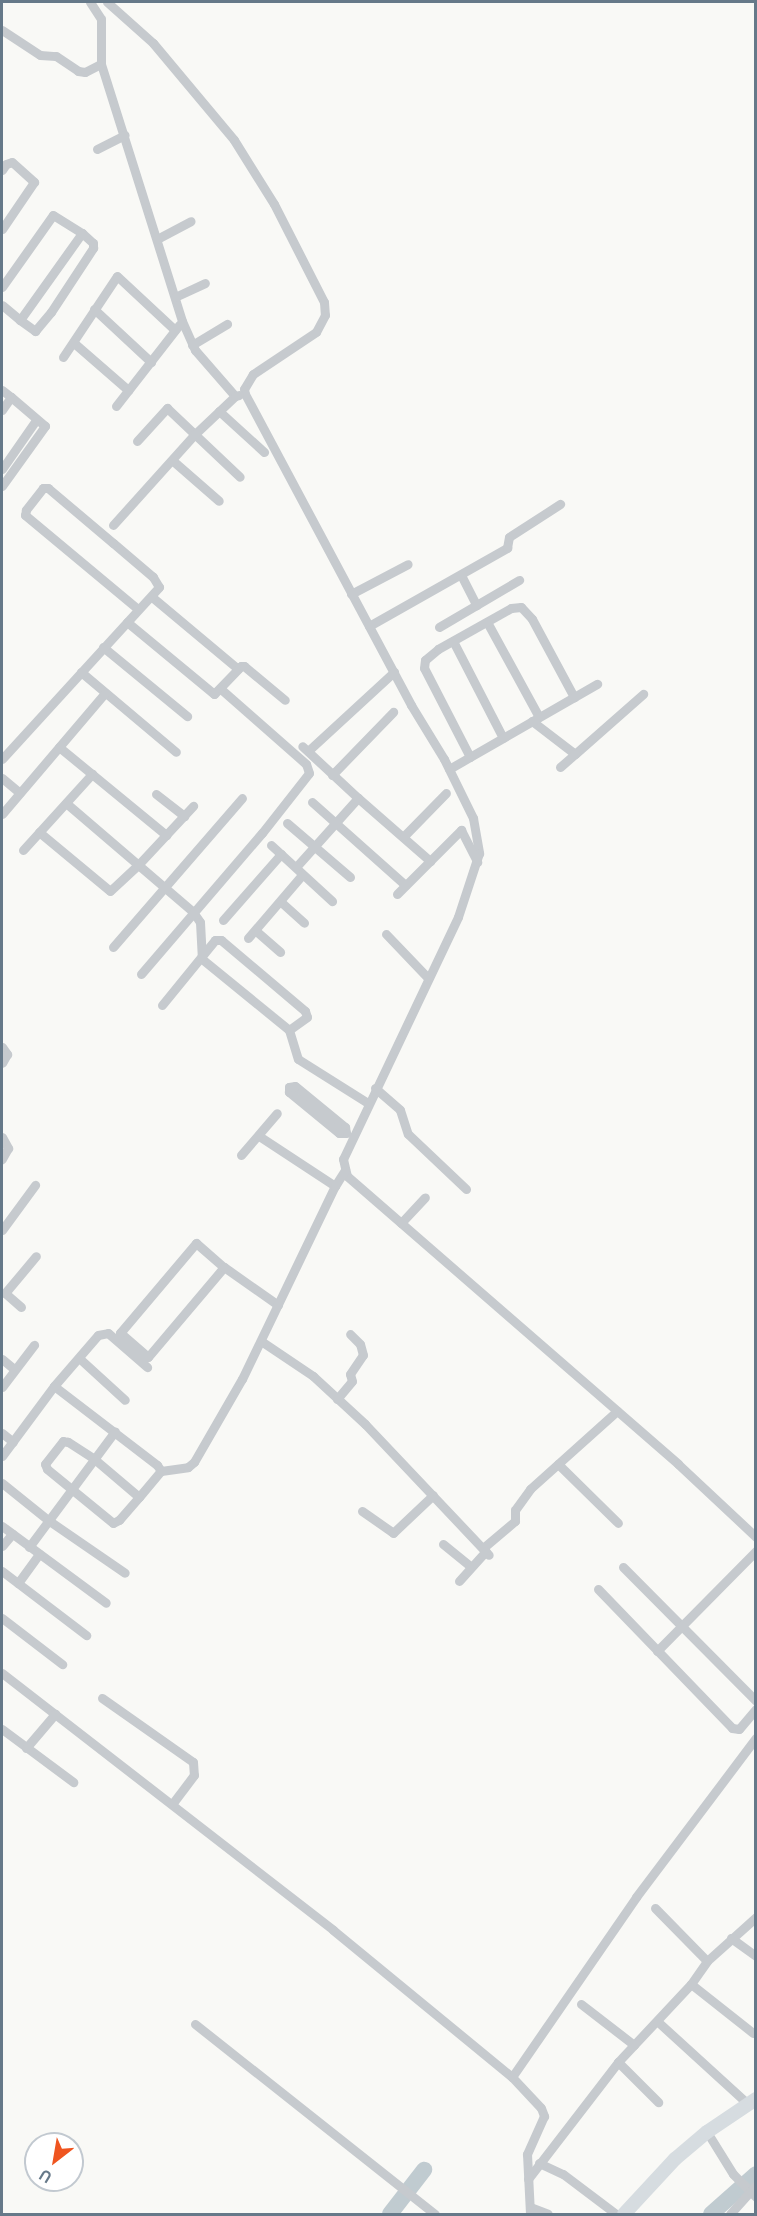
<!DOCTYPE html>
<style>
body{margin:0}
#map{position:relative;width:757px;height:2216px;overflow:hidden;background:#f9f9f6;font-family:"DM Sans",sans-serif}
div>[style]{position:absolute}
.river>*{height:16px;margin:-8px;padding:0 8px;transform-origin:8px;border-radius:8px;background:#c0cbd0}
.street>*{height:9px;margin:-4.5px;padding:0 4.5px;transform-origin:4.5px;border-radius:4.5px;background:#c6cace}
.secondary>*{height:14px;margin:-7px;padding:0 7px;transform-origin:7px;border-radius:7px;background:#d6dce0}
span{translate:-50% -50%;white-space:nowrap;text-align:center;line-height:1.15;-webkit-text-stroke:6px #fff;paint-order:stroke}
.frame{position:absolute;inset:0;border:3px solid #667989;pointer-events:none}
.north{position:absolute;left:24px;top:2132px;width:60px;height:60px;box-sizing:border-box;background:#fff;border:2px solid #c2c9d0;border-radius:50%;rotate:211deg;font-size:16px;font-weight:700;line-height:24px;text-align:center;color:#667989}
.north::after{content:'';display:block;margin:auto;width:21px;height:27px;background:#ef5520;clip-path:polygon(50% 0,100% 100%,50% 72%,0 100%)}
</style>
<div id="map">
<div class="river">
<i style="left:390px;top:2214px;width:56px;rotate:-52.3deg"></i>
<i style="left:711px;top:2214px;width:60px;rotate:-41.6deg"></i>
</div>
<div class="street">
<i style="left:90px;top:2px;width:20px;rotate:57deg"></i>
<i style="left:101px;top:19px;width:45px;rotate:90deg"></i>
<i style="left:101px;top:64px;width:269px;rotate:72.5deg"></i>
<i style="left:182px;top:321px;width:32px;rotate:66deg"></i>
<i style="left:195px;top:350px;width:61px;rotate:49deg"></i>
<i style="left:107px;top:2px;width:62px;rotate:41.7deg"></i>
<i style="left:153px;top:43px;width:126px;rotate:50.1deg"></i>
<i style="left:234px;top:140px;width:75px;rotate:58deg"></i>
<i style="left:274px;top:204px;width:110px;rotate:63deg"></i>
<i style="left:324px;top:302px;width:13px;rotate:86deg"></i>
<i style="left:325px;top:315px;width:19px;rotate:118deg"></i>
<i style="left:316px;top:332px;width:76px;rotate:146.3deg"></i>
<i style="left:253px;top:374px;width:17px;rotate:121deg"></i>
<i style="left:244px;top:389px;width:5px;rotate:79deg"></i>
<i style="left:245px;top:394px;width:353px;rotate:61.9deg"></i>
<i style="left:411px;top:705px;width:63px;rotate:58.6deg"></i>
<i style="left:444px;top:759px;width:66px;rotate:63.8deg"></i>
<i style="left:473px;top:818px;width:36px;rotate:80deg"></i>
<i style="left:479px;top:853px;width:67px;rotate:108.2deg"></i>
<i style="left:458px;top:917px;width:268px;rotate:115.4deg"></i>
<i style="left:343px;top:1159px;width:17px;rotate:77deg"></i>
<i style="left:347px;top:1176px;width:439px;rotate:41deg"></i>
<i style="left:678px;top:1464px;width:107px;rotate:43.1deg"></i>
<i style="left:2px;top:30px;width:45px;rotate:33.3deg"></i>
<i style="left:40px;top:55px;width:16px;rotate:4deg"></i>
<i style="left:56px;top:56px;width:27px;rotate:34deg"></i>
<i style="left:78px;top:71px;width:7px;rotate:8deg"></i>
<i style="left:85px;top:72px;width:18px;rotate:-27deg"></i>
<i style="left:97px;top:149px;width:31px;rotate:-27deg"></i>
<i style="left:2px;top:170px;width:7px;rotate:-56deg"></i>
<i style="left:6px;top:164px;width:6px;rotate:-18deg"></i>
<i style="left:12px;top:162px;width:30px;rotate:42deg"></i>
<i style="left:34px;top:182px;width:57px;rotate:124.2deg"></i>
<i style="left:157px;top:239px;width:38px;rotate:-28deg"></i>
<i style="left:2px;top:287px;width:88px;rotate:-54.7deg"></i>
<i style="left:53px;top:215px;width:34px;rotate:32deg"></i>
<i style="left:82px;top:233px;width:107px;rotate:125.5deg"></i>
<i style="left:20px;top:320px;width:23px;rotate:-140deg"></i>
<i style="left:175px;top:297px;width:33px;rotate:-25deg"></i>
<i style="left:94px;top:309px;width:78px;rotate:42.9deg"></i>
<i style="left:20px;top:320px;width:19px;rotate:36deg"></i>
<i style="left:35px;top:331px;width:25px;rotate:-50deg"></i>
<i style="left:51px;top:312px;width:77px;rotate:-56.7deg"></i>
<i style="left:93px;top:248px;width:5px;rotate:-90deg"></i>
<i style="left:93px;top:243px;width:15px;rotate:-138deg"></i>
<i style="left:74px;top:343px;width:72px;rotate:41deg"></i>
<i style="left:192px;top:345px;width:41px;rotate:-31deg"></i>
<i style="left:63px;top:357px;width:97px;rotate:-56.3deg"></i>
<i style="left:117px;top:276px;width:79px;rotate:43deg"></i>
<i style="left:2px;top:390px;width:11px;rotate:38deg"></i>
<i style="left:11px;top:397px;width:16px;rotate:125deg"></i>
<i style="left:116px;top:406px;width:103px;rotate:-52.1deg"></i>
<i style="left:219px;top:411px;width:61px;rotate:42.3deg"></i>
<i style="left:137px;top:441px;width:45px;rotate:-47.7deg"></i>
<i style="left:167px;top:408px;width:100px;rotate:43.4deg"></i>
<i style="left:172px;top:460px;width:62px;rotate:41.1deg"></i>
<i style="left:2px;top:469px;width:60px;rotate:-55.2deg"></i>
<i style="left:2px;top:486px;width:74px;rotate:-54.4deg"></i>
<i style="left:45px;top:426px;width:45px;rotate:-139.5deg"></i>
<i style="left:113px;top:525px;width:122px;rotate:-48deg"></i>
<i style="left:195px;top:434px;width:55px;rotate:-43.5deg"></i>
<i style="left:235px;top:396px;width:4px;rotate:-14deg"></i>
<i style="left:461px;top:575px;width:34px;rotate:63deg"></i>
<i style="left:351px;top:594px;width:64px;rotate:-27.8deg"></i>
<i style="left:152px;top:597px;width:112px;rotate:39.9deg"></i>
<i style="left:127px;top:622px;width:113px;rotate:39.6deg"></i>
<i style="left:214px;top:694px;width:39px;rotate:-46deg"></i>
<i style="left:241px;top:666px;width:3px"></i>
<i style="left:244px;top:666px;width:53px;rotate:39.7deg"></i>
<i style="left:487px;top:622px;width:108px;rotate:61.3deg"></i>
<i style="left:369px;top:626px;width:159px;rotate:-29.5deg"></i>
<i style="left:507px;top:548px;width:11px;rotate:-80deg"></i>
<i style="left:509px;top:537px;width:61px;rotate:-32.9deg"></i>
<i style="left:439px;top:627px;width:93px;rotate:-30.4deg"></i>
<i style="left:453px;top:641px;width:109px;rotate:62.7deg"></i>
<i style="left:103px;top:647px;width:109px;rotate:39.4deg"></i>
<i style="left:81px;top:672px;width:124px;rotate:40.1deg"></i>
<i style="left:532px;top:721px;width:54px;rotate:37.5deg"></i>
<i style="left:575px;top:754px;width:91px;rotate:-41.4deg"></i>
<i style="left:59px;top:747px;width:139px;rotate:39.4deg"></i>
<i style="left:308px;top:751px;width:117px;rotate:-42.6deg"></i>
<i style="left:470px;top:757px;width:100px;rotate:-117.3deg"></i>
<i style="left:424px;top:668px;width:8px;rotate:-83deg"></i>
<i style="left:425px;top:660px;width:17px;rotate:-40deg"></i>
<i style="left:438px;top:649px;width:84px;rotate:-29.3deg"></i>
<i style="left:511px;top:608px;width:10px;rotate:-6deg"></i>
<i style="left:521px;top:607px;width:16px;rotate:47deg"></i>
<i style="left:532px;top:619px;width:89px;rotate:61.7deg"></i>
<i style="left:2px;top:759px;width:233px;rotate:-47.6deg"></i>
<i style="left:159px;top:587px;width:12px;rotate:-121deg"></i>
<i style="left:153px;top:577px;width:52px;rotate:-139.6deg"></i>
<i style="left:113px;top:543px;width:85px;rotate:-139.8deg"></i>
<i style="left:48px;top:488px;width:5px;rotate:180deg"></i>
<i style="left:43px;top:488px;width:28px;rotate:128deg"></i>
<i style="left:26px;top:510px;width:5px;rotate:101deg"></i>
<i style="left:25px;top:515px;width:147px;rotate:39.8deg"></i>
<i style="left:560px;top:767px;width:20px;rotate:-41deg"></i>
<i style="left:449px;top:769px;width:171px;rotate:-29.9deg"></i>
<i style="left:332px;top:775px;width:88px;rotate:-45.9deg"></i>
<i style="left:2px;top:778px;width:23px;rotate:40deg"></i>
<i style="left:156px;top:794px;width:36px;rotate:38deg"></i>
<i style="left:358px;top:798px;width:96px;rotate:41.2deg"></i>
<i style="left:312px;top:802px;width:125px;rotate:41.7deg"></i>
<i style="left:66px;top:803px;width:167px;rotate:40.6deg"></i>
<i style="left:193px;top:912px;width:12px;rotate:55deg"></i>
<i style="left:200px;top:922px;width:37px;rotate:87deg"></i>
<i style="left:202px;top:959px;width:112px;rotate:39.2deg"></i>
<i style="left:289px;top:1030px;width:30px;rotate:73deg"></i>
<i style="left:298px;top:1059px;width:83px;rotate:32.2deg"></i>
<i style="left:2px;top:814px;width:159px;rotate:-49.6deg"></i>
<i style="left:287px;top:823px;width:83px;rotate:40.6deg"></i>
<i style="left:39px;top:832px;width:92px;rotate:39.7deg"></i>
<i style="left:110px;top:891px;width:38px;rotate:-43deg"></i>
<i style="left:138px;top:865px;width:81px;rotate:-47deg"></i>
<i style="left:404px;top:836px;width:60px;rotate:-45.7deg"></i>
<i style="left:271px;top:845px;width:83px;rotate:42.6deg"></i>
<i style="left:23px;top:850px;width:103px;rotate:-47.8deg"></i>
<i style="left:296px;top:867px;width:93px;rotate:-48.1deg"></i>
<i style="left:358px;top:798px;width:76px;rotate:-137.1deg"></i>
<i style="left:397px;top:894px;width:91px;rotate:-45deg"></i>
<i style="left:461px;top:830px;width:36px;rotate:63deg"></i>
<i style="left:281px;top:902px;width:31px;rotate:42deg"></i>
<i style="left:223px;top:920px;width:88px;rotate:-48.7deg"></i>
<i style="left:256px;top:931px;width:32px;rotate:41deg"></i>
<i style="left:386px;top:934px;width:61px;rotate:46.3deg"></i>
<i style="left:248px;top:938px;width:83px;rotate:-49.4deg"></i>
<i style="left:113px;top:947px;width:197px;rotate:-49.1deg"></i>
<i style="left:141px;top:974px;width:186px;rotate:-49.4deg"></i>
<i style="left:262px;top:833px;width:76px;rotate:-51.9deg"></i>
<i style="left:309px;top:773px;width:9px;rotate:-108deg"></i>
<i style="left:306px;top:764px;width:113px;rotate:-138.6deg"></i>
<i style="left:162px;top:1005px;width:84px;rotate:-50.8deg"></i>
<i style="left:215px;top:940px;width:6px"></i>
<i style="left:221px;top:940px;width:110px;rotate:40.2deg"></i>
<i style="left:305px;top:1011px;width:6px;rotate:72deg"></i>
<i style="left:307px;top:1017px;width:22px;rotate:144deg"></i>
<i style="left:2px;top:1047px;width:9px;rotate:54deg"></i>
<i style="left:7px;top:1054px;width:10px;rotate:119deg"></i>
<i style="left:295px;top:1086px;width:65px;rotate:39.4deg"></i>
<i style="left:345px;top:1127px;width:6px;rotate:81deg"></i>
<i style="left:346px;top:1133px;width:7px;rotate:180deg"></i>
<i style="left:339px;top:1133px;width:65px;rotate:-140.6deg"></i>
<i style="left:289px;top:1092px;width:5px;rotate:-90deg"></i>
<i style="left:289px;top:1087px;width:6px;rotate:-9deg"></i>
<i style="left:375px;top:1088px;width:33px;rotate:41deg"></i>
<i style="left:400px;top:1110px;width:25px;rotate:72deg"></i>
<i style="left:408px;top:1134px;width:80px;rotate:43.5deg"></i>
<i style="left:259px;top:1136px;width:91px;rotate:33.3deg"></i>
<i style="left:2px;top:1137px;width:13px;rotate:61deg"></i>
<i style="left:8px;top:1148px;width:13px;rotate:119deg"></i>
<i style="left:241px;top:1155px;width:55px;rotate:-49.4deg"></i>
<i style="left:401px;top:1223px;width:35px;rotate:-47deg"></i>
<i style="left:2px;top:1230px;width:56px;rotate:-53.7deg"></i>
<i style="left:224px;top:1267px;width:118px;rotate:130.2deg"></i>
<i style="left:148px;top:1357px;width:37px;rotate:-139deg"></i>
<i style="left:120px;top:1333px;width:118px;rotate:-49.8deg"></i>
<i style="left:196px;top:1243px;width:37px;rotate:41deg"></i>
<i style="left:224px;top:1267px;width:66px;rotate:35.1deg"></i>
<i style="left:21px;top:1307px;width:21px;rotate:-139deg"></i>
<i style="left:5px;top:1293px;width:48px;rotate:-50deg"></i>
<i style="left:261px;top:1341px;width:63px;rotate:33.9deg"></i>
<i style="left:313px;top:1376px;width:71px;rotate:42.7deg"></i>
<i style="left:365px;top:1424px;width:180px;rotate:46.6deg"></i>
<i style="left:79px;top:1358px;width:62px;rotate:42.4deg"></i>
<i style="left:2px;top:1359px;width:16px;rotate:40deg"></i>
<i style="left:54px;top:1386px;width:130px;rotate:37.5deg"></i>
<i style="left:157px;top:1465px;width:7px;rotate:56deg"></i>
<i style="left:2px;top:1387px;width:53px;rotate:-52.7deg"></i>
<i style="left:337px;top:1399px;width:23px;rotate:-50deg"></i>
<i style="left:352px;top:1381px;width:7px;rotate:-106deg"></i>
<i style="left:350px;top:1374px;width:23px;rotate:-56deg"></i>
<i style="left:363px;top:1355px;width:11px;rotate:-105deg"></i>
<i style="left:360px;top:1344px;width:14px;rotate:-135deg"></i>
<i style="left:2px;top:1433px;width:14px;rotate:39deg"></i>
<i style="left:2px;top:1456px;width:87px;rotate:-53.4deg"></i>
<i style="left:54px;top:1386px;width:67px;rotate:-49.2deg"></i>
<i style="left:98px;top:1335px;width:10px;rotate:-11deg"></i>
<i style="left:108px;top:1333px;width:52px;rotate:41.1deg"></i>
<i style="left:558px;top:1464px;width:84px;rotate:44.5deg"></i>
<i style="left:2px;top:1483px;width:59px;rotate:38.8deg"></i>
<i style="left:48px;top:1520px;width:93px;rotate:34.5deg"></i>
<i style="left:139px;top:1497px;width:60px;rotate:-139.7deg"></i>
<i style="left:93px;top:1458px;width:30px;rotate:-147deg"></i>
<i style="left:68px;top:1442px;width:5px;rotate:-169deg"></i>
<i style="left:63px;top:1441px;width:29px;rotate:128deg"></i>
<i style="left:45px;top:1464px;width:5px;rotate:68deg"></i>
<i style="left:47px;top:1469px;width:85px;rotate:39.3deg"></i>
<i style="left:113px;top:1523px;width:7px;rotate:-27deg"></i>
<i style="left:119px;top:1520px;width:30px;rotate:-49deg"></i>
<i style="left:139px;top:1497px;width:34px;rotate:-50deg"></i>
<i style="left:161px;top:1471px;width:27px;rotate:-8deg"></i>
<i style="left:188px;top:1467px;width:8px;rotate:-40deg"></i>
<i style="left:194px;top:1462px;width:96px;rotate:-60deg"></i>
<i style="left:242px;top:1379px;width:214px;rotate:-64.3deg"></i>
<i style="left:335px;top:1186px;width:19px;rotate:-58deg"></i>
<i style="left:362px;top:1511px;width:38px;rotate:35deg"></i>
<i style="left:393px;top:1533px;width:55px;rotate:-43.5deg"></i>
<i style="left:2px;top:1526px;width:129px;rotate:36.5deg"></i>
<i style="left:443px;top:1544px;width:36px;rotate:39deg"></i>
<i style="left:2px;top:1546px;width:16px;rotate:-50deg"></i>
<i style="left:29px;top:1547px;width:144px;rotate:-53.4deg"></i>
<i style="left:483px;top:1548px;width:42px;rotate:-40.2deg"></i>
<i style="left:515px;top:1521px;width:11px;rotate:-90deg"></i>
<i style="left:515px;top:1510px;width:26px;rotate:-54deg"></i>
<i style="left:530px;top:1489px;width:117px;rotate:-41.9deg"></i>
<i style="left:623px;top:1567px;width:189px;rotate:45.2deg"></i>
<i style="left:2px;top:1571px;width:106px;rotate:37.3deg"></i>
<i style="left:459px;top:1581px;width:40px;rotate:-48deg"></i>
<i style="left:18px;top:1583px;width:36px;rotate:-54deg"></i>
<i style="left:598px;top:1589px;width:193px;rotate:46deg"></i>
<i style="left:732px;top:1728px;width:7px;rotate:8deg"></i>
<i style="left:739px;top:1729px;width:26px;rotate:-50deg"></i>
<i style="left:2px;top:1618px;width:76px;rotate:37.5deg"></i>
<i style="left:657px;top:1651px;width:141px;rotate:-45.3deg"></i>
<i style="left:2px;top:1673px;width:419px;rotate:37.8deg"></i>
<i style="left:333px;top:1930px;width:232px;rotate:39.4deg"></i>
<i style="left:512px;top:2077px;width:42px;rotate:46.9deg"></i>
<i style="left:541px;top:2108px;width:9px;rotate:69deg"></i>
<i style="left:544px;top:2116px;width:42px;rotate:114.1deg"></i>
<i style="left:527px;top:2154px;width:60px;rotate:87.1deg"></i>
<i style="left:102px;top:1698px;width:111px;rotate:35.1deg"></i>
<i style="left:193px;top:1762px;width:13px;rotate:86deg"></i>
<i style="left:194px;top:1775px;width:36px;rotate:127deg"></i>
<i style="left:2px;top:1729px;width:89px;rotate:36.7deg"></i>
<i style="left:26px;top:1748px;width:45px;rotate:-49.5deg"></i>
<i style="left:655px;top:1908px;width:74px;rotate:45.5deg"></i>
<i style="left:731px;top:1938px;width:31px;rotate:36deg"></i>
<i style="left:691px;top:1984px;width:79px;rotate:38.3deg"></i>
<i style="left:581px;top:2004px;width:67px;rotate:37.7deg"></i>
<i style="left:657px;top:2021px;width:123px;rotate:42.4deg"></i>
<i style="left:195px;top:2024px;width:306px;rotate:38.4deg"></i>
<i style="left:618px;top:2062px;width:57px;rotate:45deg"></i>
<i style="left:512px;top:2077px;width:219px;rotate:-55.4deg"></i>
<i style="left:636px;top:1897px;width:199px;rotate:-53deg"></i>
<i style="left:707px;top:2132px;width:49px;rotate:58.2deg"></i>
<i style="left:733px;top:2174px;width:33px;rotate:45deg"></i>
<i style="left:539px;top:2163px;width:26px;rotate:25deg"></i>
<i style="left:563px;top:2174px;width:66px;rotate:37deg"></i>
<i style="left:528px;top:2179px;width:148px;rotate:-52.4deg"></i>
<i style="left:618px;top:2062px;width:107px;rotate:-46.9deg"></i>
<i style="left:691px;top:1984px;width:28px;rotate:-55deg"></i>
<i style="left:707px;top:1961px;width:66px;rotate:-41.9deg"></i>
<i style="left:530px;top:2207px;width:19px;rotate:21deg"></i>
<i style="left:730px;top:2214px;width:39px;rotate:-48deg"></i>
</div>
<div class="secondary">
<i style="left:624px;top:2214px;width:75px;rotate:-47.2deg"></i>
<i style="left:675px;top:2159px;width:42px;rotate:-40.2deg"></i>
<i style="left:707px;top:2132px;width:59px;rotate:-34deg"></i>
</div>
<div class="frame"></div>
<div class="north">U</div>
</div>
